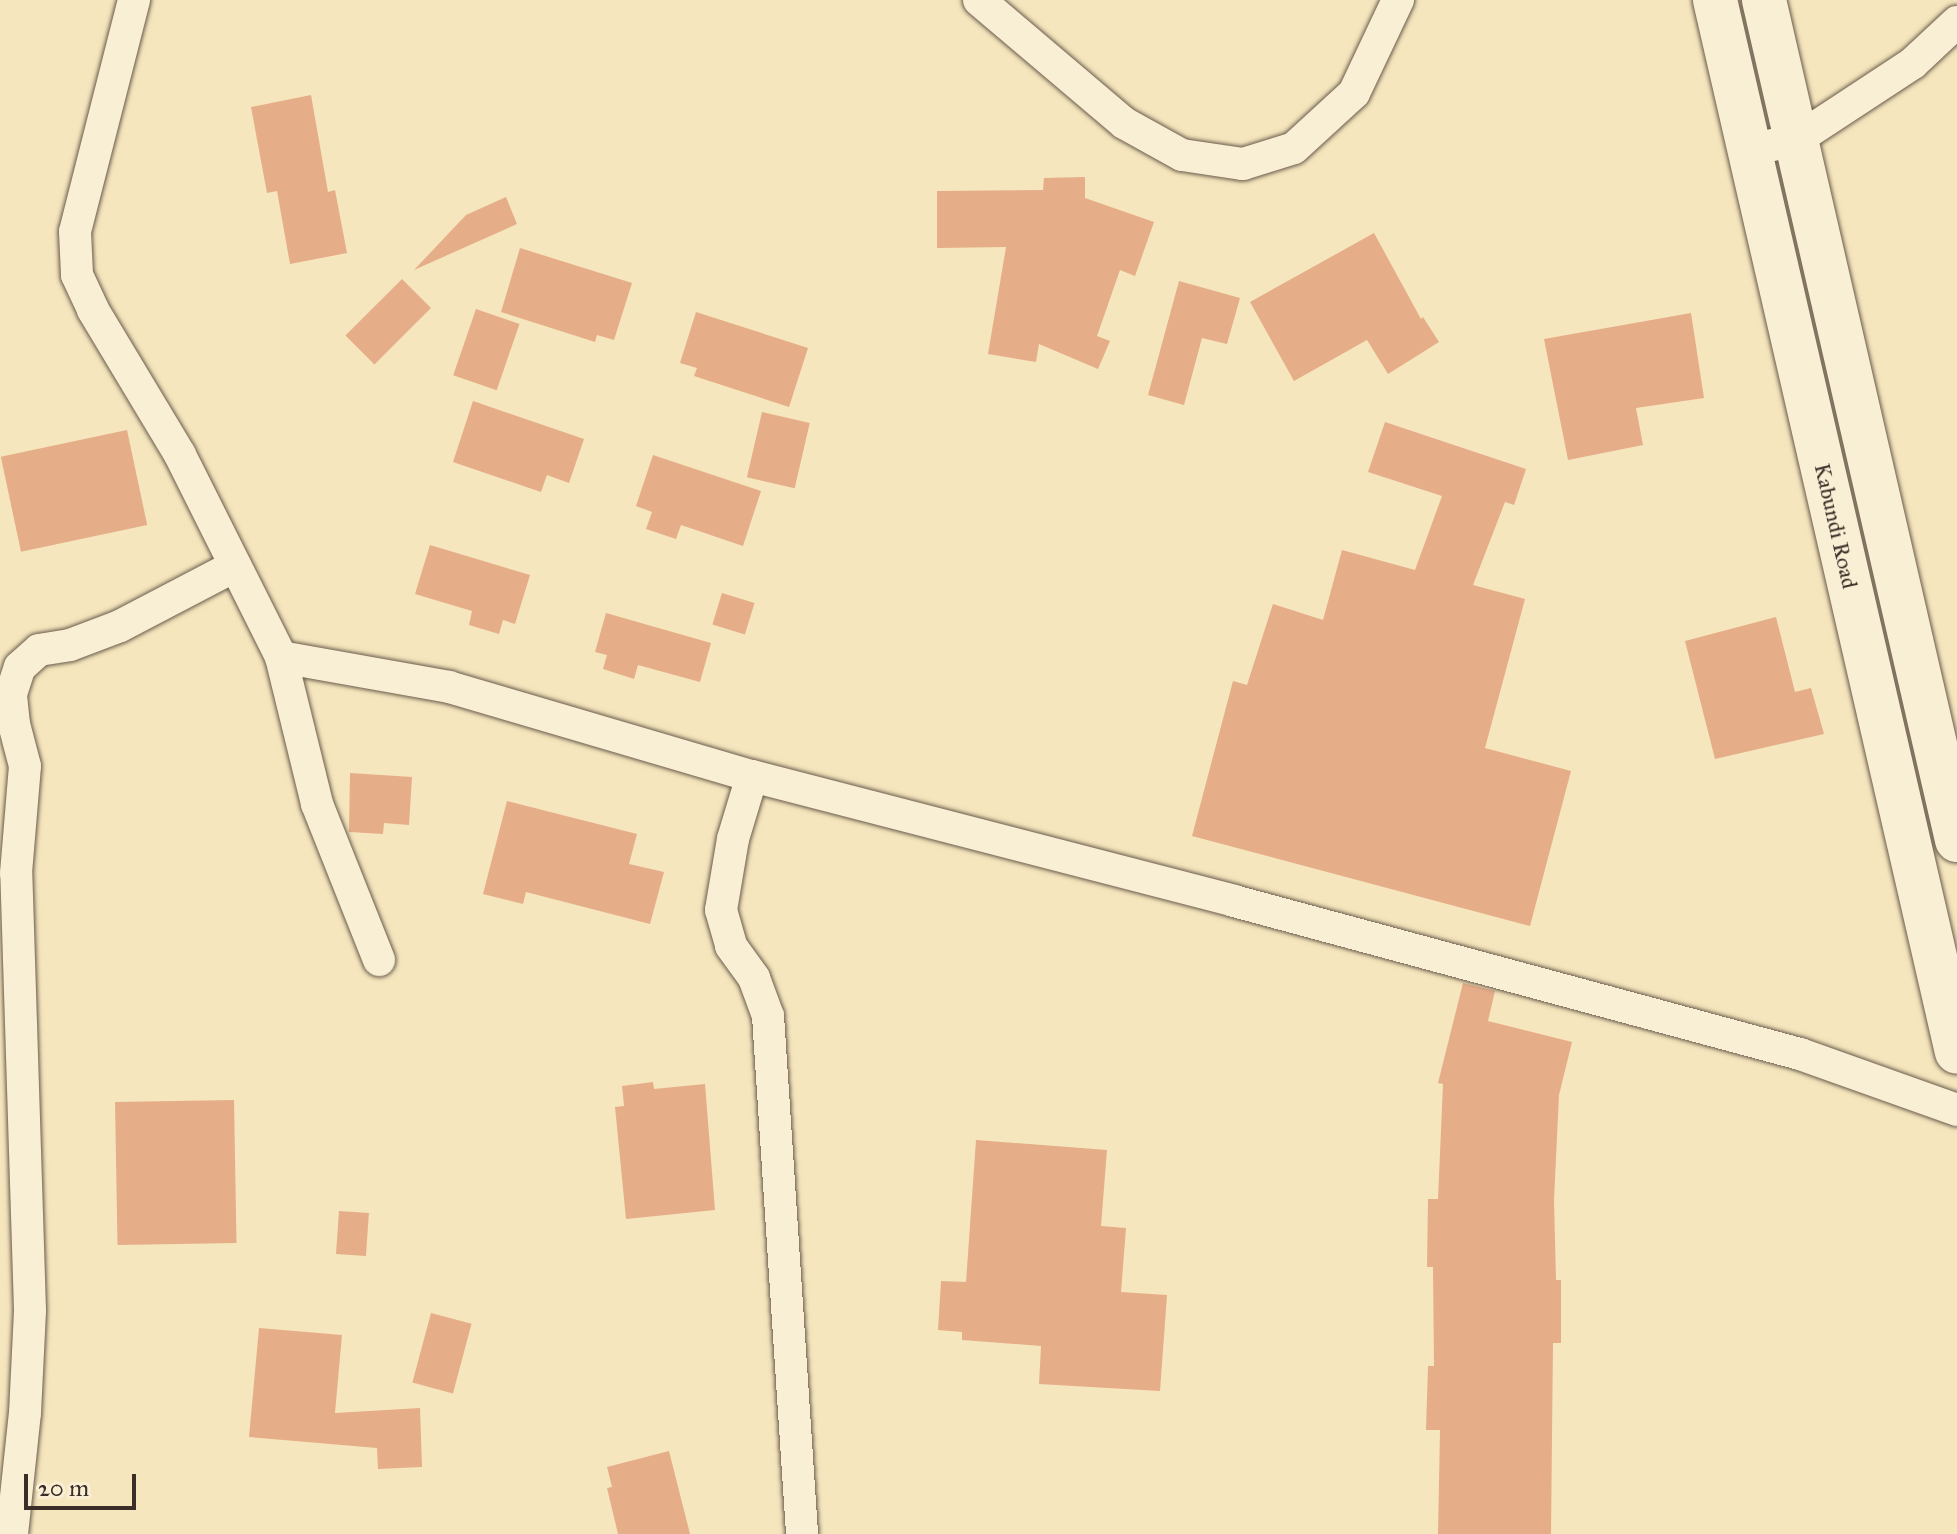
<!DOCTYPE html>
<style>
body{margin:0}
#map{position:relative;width:1957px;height:1534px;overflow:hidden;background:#f5e6bd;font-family:"IM FELL Great Primer",serif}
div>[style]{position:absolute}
.building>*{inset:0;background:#e6ad89;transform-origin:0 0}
.roads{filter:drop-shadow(0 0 2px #6a5b4c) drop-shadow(0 0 2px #6a5b4c)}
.street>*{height:32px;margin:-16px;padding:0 16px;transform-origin:16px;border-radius:16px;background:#f8efd4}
.secondary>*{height:44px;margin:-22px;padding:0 22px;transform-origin:22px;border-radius:22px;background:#f8efd4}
span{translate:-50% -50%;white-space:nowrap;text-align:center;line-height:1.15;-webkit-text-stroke:6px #f8efd4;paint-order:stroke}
.street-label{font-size:22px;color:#3b2d27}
.scale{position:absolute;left:24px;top:1474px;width:112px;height:36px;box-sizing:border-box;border:4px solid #3b2d27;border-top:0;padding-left:10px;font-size:24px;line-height:28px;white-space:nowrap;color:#3b2d27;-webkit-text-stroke:6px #f8efd4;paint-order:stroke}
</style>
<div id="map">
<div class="building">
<i style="clip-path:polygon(311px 95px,328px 192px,335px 190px,347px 253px,290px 264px,277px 191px,267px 193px,251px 107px)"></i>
<i style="clip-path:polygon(1085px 177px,1085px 198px,1154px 222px,1135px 276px,1120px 270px,1097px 336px,1110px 341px,1098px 369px,1039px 344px,1036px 362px,988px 354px,1006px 247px,937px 248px,937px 191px,1043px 190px,1044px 178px)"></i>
<i style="clip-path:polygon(506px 197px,517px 224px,414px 270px,466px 215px)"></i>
<i style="clip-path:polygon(1374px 233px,1421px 319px,1423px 317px,1439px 342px,1388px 374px,1367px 340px,1294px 381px,1250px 302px)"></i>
<i style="clip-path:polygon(520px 248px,632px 283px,614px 340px,597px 335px,595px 342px,501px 312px)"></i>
<i style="left:402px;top:279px;width:41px;height:80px;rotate:45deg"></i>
<i style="clip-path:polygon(1179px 281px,1240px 298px,1227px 344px,1202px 338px,1184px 405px,1148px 395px)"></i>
<i style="left:476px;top:309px;width:46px;height:70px;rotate:19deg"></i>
<i style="clip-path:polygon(696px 312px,808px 348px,789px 407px,694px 376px,697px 368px,680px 363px)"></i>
<i style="clip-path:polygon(1691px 313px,1704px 398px,1636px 408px,1643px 445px,1568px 460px,1544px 339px)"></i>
<i style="clip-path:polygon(473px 401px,584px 439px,569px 483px,547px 475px,541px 492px,453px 462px)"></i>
<i style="left:762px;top:412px;width:49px;height:67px;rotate:13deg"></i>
<i style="clip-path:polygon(1385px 422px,1526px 469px,1514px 505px,1505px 502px,1473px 585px,1525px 599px,1485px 748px,1571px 771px,1530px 926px,1192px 836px,1233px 681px,1247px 685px,1273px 604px,1323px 620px,1342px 550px,1415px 570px,1442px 496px,1368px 472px)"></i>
<i style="left:127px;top:430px;width:97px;height:129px;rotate:78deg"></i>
<i style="clip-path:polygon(653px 455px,761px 491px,743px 546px,681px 525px,676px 539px,646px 529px,652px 512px,636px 506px)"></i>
<i style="clip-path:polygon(430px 545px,530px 575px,515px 624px,503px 620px,499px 634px,469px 625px,472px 611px,415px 594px)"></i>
<i style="left:722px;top:593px;width:34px;height:33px;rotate:17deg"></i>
<i style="clip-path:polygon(606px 613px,711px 643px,700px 682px,638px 665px,634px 679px,603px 669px,607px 655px,595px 652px)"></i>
<i style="clip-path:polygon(1776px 617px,1795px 692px,1811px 688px,1824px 734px,1715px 759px,1685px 641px)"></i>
<i style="clip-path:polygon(350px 773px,412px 777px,409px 825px,384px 823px,383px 834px,349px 832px)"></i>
<i style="clip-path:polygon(507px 801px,637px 834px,629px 864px,664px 872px,650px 924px,526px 892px,523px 904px,483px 894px)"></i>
<i style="clip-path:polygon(1463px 983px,1495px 991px,1488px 1021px,1572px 1042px,1559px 1095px,1554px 1200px,1556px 1280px,1561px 1280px,1561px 1343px,1553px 1343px,1551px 1534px,1438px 1534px,1440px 1430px,1426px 1430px,1428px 1366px,1434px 1366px,1433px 1267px,1427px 1267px,1428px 1199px,1438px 1199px,1443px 1084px,1438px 1083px)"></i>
<i style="clip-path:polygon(653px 1082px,654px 1089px,705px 1084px,715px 1210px,626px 1219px,615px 1107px,624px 1106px,622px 1086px)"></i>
<i style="left:234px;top:1100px;width:143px;height:119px;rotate:89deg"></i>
<i style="clip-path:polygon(976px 1140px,1107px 1150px,1101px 1226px,1126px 1228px,1121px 1292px,1167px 1295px,1160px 1391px,1039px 1384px,1041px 1346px,962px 1340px,962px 1332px,938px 1330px,941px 1281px,966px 1282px)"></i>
<i style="left:339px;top:1211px;width:30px;height:43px;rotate:4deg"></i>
<i style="left:431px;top:1313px;width:42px;height:72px;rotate:15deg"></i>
<i style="clip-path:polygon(259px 1328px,342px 1335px,335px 1413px,420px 1408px,422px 1467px,378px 1469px,377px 1448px,249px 1437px)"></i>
<i style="clip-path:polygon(669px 1451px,690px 1534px,618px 1534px,607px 1488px,612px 1487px,607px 1467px)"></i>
</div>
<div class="roads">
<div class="street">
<i style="left:134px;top:0;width:239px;rotate:104.3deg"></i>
<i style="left:75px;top:232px;width:43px;rotate:87.3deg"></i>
<i style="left:77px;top:275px;width:38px;rotate:65deg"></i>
<i style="left:93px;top:310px;width:169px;rotate:59deg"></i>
<i style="left:180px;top:455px;width:226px;rotate:63.4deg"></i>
<i style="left:281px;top:657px;width:171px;rotate:10.1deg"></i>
<i style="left:449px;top:687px;width:316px;rotate:16.4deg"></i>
<i style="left:752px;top:776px;width:498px;rotate:14.5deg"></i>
<i style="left:1234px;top:901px;width:586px;rotate:15.13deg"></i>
<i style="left:1800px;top:1054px;width:167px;rotate:19.6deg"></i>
<i style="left:979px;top:0;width:190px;rotate:40.3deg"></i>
<i style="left:1124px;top:123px;width:66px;rotate:28.9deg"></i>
<i style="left:1182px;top:155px;width:62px;rotate:8.4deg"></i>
<i style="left:1243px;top:164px;width:53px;rotate:-17.4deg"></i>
<i style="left:1294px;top:148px;width:81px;rotate:-42.5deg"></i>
<i style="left:1354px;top:93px;width:103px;rotate:-64.7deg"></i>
<i style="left:1750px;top:150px;width:47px;rotate:-12.3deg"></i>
<i style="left:1796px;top:140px;width:140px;rotate:-33.3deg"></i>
<i style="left:1913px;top:63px;width:60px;rotate:-43deg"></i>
<i style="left:281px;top:657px;width:151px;rotate:76.2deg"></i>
<i style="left:317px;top:804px;width:168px;rotate:68.3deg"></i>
<i style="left:752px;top:776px;width:66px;rotate:106.8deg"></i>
<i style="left:733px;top:839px;width:72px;rotate:99.6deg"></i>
<i style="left:721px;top:910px;width:37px;rotate:74deg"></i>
<i style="left:731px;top:946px;width:39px;rotate:54deg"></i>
<i style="left:754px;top:978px;width:40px;rotate:69.8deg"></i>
<i style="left:768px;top:1016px;width:519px;rotate:86.24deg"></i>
<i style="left:12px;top:1534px;width:122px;rotate:-83.9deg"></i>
<i style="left:25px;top:1413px;width:103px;rotate:-87.2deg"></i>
<i style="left:30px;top:1310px;width:437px;rotate:-91.8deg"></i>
<i style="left:16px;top:873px;width:107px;rotate:-85.2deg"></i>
<i style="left:25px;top:766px;width:43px;rotate:-104.7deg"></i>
<i style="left:14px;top:724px;width:30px;rotate:-96deg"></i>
<i style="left:11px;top:694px;width:28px;rotate:-72deg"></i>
<i style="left:20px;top:667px;width:25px;rotate:-42deg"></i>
<i style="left:39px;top:650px;width:31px;rotate:-9deg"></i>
<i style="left:70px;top:645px;width:53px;rotate:-20.8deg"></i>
<i style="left:120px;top:626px;width:130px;rotate:-27.6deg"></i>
</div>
<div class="secondary">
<i style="left:1715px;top:0;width:1079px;rotate:77.05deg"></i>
<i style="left:1764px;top:0;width:862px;rotate:77.06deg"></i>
</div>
</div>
<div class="street-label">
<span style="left:1836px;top:526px;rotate:77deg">Kabundi Road</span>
</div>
<div class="scale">20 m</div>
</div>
